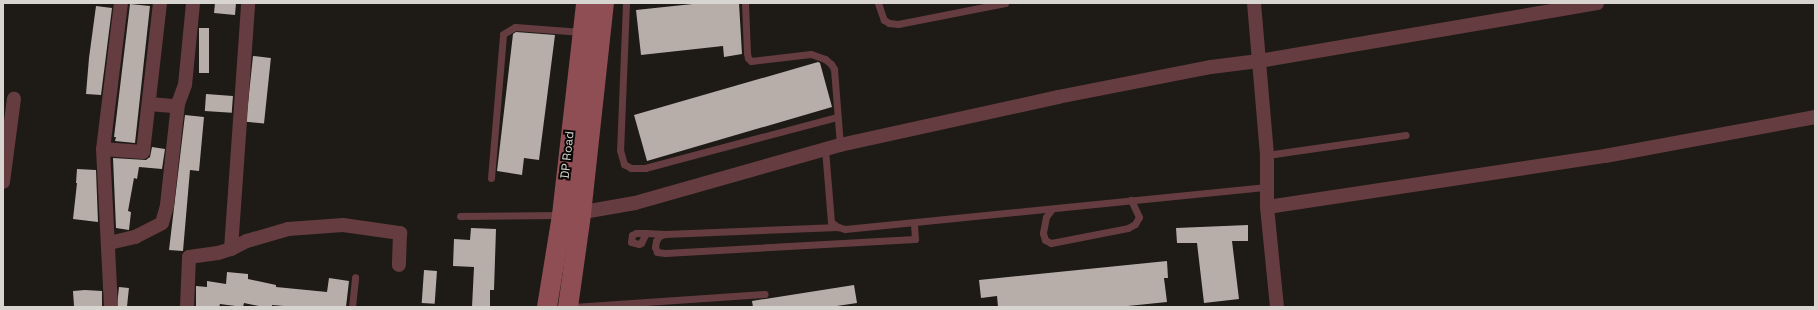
<!DOCTYPE html>
<style>
body{margin:0}
#map{position:relative;width:1818px;height:310px;overflow:hidden;background:#1e1a15;font-family:"Space Grotesk",sans-serif}
div>[style]{position:absolute}
.building>*{inset:0;background:#b7aeaa;transform-origin:0 0}
.lane>*{height:7px;margin:-3.5px;padding:0 3.5px;transform-origin:3.5px;border-radius:3.5px;background:#653c3f}
.street>*{height:14px;margin:-7px;padding:0 7px;transform-origin:7px;border-radius:7px;background:#653c3f}
.secondary>*{height:20px;margin:-10px;padding:0 10px;transform-origin:10px;border-radius:10px;background:#8f4e53}
span{translate:-50% -50%;white-space:nowrap;text-align:center;line-height:1.15;-webkit-text-stroke:4px #070604;paint-order:stroke}
.street-label{font-size:12px;color:#d8d5d1}
.frame{position:absolute;inset:0;border:4px solid #d8d5d1;pointer-events:none}
</style>
<div id="map">
<div class="building">
<i style="clip-path:polygon(215px 3px,236px 3px,235px 15px,214px 13px)"></i>
<i style="clip-path:polygon(702px 3px,739px 3px,742px 54px,724px 57px,723px 46px,641px 55px,636px 10px)"></i>
<i style="clip-path:polygon(130px 4px,150px 6px,135px 143px,115px 141px,116px 137px,114px 137px)"></i>
<i style="clip-path:polygon(96px 6px,112px 8px,101px 95px,86px 94px,89px 58px)"></i>
<i style="left:199px;top:28px;width:10px;height:45px"></i>
<i style="clip-path:polygon(516px 32px,555px 35px,539px 160px,524px 158px,522px 175px,497px 171px,513px 34px)"></i>
<i style="left:253px;top:56px;width:18px;height:66px;rotate:6deg"></i>
<i style="clip-path:polygon(818px 62px,820px 63px,832px 107px,647px 161px,634px 115px)"></i>
<i style="left:206px;top:94px;width:27px;height:17px;rotate:4deg"></i>
<i style="clip-path:polygon(185px 115px,204px 117px,199px 171px,190px 170px,183px 251px,169px 250px)"></i>
<i style="clip-path:polygon(152px 147px,165px 149px,162px 169px,139px 167px,137px 179px,134px 178px,128px 211px,131px 212px,129px 230px,116px 228px,113px 158px,146px 160px,150px 157px)"></i>
<i style="clip-path:polygon(77px 169px,96px 170px,98px 222px,73px 219px,77px 183px,76px 183px)"></i>
<i style="clip-path:polygon(1248px 225px,1248px 241px,1232px 241px,1239px 299px,1204px 303px,1197px 243px,1177px 243px,1176px 228px)"></i>
<i style="clip-path:polygon(471px 228px,496px 229px,494px 290px,490px 290px,490px 307px,472px 307px,474px 267px,453px 266px,454px 239px,470px 240px)"></i>
<i style="clip-path:polygon(1167px 261px,1168px 278px,1164px 278px,1167px 302px,1118px 307px,998px 307px,997px 296px,981px 298px,979px 280px)"></i>
<i style="left:424px;top:270px;width:13px;height:33px;rotate:4deg"></i>
<i style="clip-path:polygon(227px 272px,248px 274px,248px 279px,276px 285px,276px 287px,327px 292px,329px 278px,349px 281px,346px 307px,295px 307px,272px 305px,272px 307px,263px 307px,244px 303px,243px 307px,220px 304px,219px 307px,196px 307px,196px 286px,207px 287px,207px 281px,226px 284px)"></i>
<i style="clip-path:polygon(854px 285px,857px 303px,830px 307px,753px 307px,752px 301px)"></i>
<i style="left:119px;top:287px;width:10px;height:20px;rotate:6deg"></i>
<i style="clip-path:polygon(85px 290px,102px 291px,102px 307px,74px 306px,73px 291px)"></i>
</div>
<div class="lane">
<i style="left:626px;top:3px;width:147px;rotate:92.3deg"></i>
<i style="left:620px;top:150px;width:15px;rotate:74deg"></i>
<i style="left:624px;top:164px;width:8px;rotate:30deg"></i>
<i style="left:631px;top:168px;width:14px"></i>
<i style="left:645px;top:168px;width:199px;rotate:-14.9deg"></i>
<i style="left:745px;top:3px;width:50px;rotate:87.7deg"></i>
<i style="left:747px;top:53px;width:5px;rotate:79deg"></i>
<i style="left:748px;top:58px;width:4px;rotate:45deg"></i>
<i style="left:751px;top:61px;width:60px;rotate:-6.7deg"></i>
<i style="left:811px;top:54px;width:15px;rotate:20deg"></i>
<i style="left:825px;top:59px;width:8px;rotate:40deg"></i>
<i style="left:831px;top:64px;width:6px;rotate:59deg"></i>
<i style="left:834px;top:69px;width:76px;rotate:85.5deg"></i>
<i style="left:878px;top:3px;width:18px;rotate:71deg"></i>
<i style="left:884px;top:20px;width:6px;rotate:31deg"></i>
<i style="left:889px;top:23px;width:9px;rotate:6deg"></i>
<i style="left:898px;top:24px;width:109px;rotate:-11.1deg"></i>
<i style="left:825px;top:149px;width:73px;rotate:85.3deg"></i>
<i style="left:831px;top:222px;width:9px;rotate:36deg"></i>
<i style="left:838px;top:227px;width:7px;rotate:16deg"></i>
<i style="left:845px;top:229px;width:424px;rotate:-5.7deg"></i>
<i style="left:1267px;top:155px;width:140px;rotate:-8.2deg"></i>
<i style="left:491px;top:178px;width:144px;rotate:-85.2deg"></i>
<i style="left:503px;top:34px;width:14px;rotate:-30deg"></i>
<i style="left:515px;top:27px;width:67px;rotate:4.3deg"></i>
<i style="left:1052px;top:209px;width:10px;rotate:127deg"></i>
<i style="left:1046px;top:217px;width:16px;rotate:101deg"></i>
<i style="left:1043px;top:233px;width:7px;rotate:74deg"></i>
<i style="left:1045px;top:240px;width:7px;rotate:27deg"></i>
<i style="left:1051px;top:243px;width:78px;rotate:-11deg"></i>
<i style="left:1128px;top:228px;width:8px;rotate:-30deg"></i>
<i style="left:1135px;top:224px;width:8px;rotate:-60deg"></i>
<i style="left:1139px;top:217px;width:19px;rotate:-115deg"></i>
<i style="left:460px;top:216px;width:101px;rotate:-0.6deg"></i>
<i style="left:838px;top:227px;width:173px;rotate:177.7deg"></i>
<i style="left:665px;top:234px;width:6px;rotate:162deg"></i>
<i style="left:659px;top:236px;width:6px;rotate:121deg"></i>
<i style="left:656px;top:241px;width:6px;rotate:99deg"></i>
<i style="left:655px;top:247px;width:5px;rotate:68deg"></i>
<i style="left:657px;top:252px;width:8px;rotate:7deg"></i>
<i style="left:665px;top:253px;width:250px;rotate:-3.2deg"></i>
<i style="left:915px;top:239px;width:16px;rotate:-94deg"></i>
<i style="left:646px;top:233px;width:11px;rotate:117deg"></i>
<i style="left:641px;top:243px;width:2px;rotate:153deg"></i>
<i style="left:639px;top:244px;width:8px;rotate:-166deg"></i>
<i style="left:631px;top:242px;width:7px;rotate:-82deg"></i>
<i style="left:632px;top:235px;width:4px;rotate:-27deg"></i>
<i style="left:636px;top:233px;width:10px"></i>
<i style="left:646px;top:233px;width:19px;rotate:3deg"></i>
<i style="left:352px;top:307px;width:30px;rotate:-84deg"></i>
<i style="left:573px;top:307px;width:192px;rotate:-3.9deg"></i>
</div>
<div class="street">
<i style="left:121px;top:3px;width:147px;rotate:97deg"></i>
<i style="left:103px;top:149px;width:40px;rotate:4.3deg"></i>
<i style="left:143px;top:152px;width:150px;rotate:-83.5deg"></i>
<i style="left:1254px;top:3px;width:153px;rotate:85.1deg"></i>
<i style="left:1267px;top:155px;width:52px;rotate:90deg"></i>
<i style="left:1267px;top:207px;width:100px;rotate:84.3deg"></i>
<i style="left:149px;top:104px;width:24px;rotate:5deg"></i>
<i style="left:173px;top:106px;width:5px;rotate:-22deg"></i>
<i style="left:178px;top:104px;width:20px;rotate:-70deg"></i>
<i style="left:185px;top:85px;width:82px;rotate:-84.4deg"></i>
<i style="left:103px;top:149px;width:158px;rotate:87.1deg"></i>
<i style="left:3px;top:182px;width:84px;rotate:-82.5deg"></i>
<i style="left:1267px;top:207px;width:342px;rotate:-8.6deg"></i>
<i style="left:1605px;top:156px;width:214px;rotate:-10.5deg"></i>
<i style="left:572px;top:214px;width:64px;rotate:-9.9deg"></i>
<i style="left:635px;top:203px;width:213px;rotate:-15.8deg"></i>
<i style="left:840px;top:145px;width:223px;rotate:-12.4deg"></i>
<i style="left:1058px;top:97px;width:156px;rotate:-11.1deg"></i>
<i style="left:1211px;top:67px;width:48px;rotate:-7.1deg"></i>
<i style="left:1259px;top:61px;width:343px;rotate:-9.7deg"></i>
<i style="left:109px;top:243px;width:27px;rotate:-13deg"></i>
<i style="left:135px;top:237px;width:30px;rotate:-27deg"></i>
<i style="left:162px;top:223px;width:19px;rotate:-74deg"></i>
<i style="left:167px;top:205px;width:102px;rotate:-83.8deg"></i>
<i style="left:231px;top:249px;width:18px;rotate:-27deg"></i>
<i style="left:247px;top:241px;width:43px;rotate:-16.3deg"></i>
<i style="left:288px;top:229px;width:55px;rotate:-4.2deg"></i>
<i style="left:343px;top:225px;width:58px;rotate:8deg"></i>
<i style="left:400px;top:233px;width:32px;rotate:92deg"></i>
<i style="left:187px;top:307px;width:50px;rotate:-87.7deg"></i>
<i style="left:189px;top:257px;width:29px;rotate:-8deg"></i>
<i style="left:218px;top:253px;width:14px;rotate:-17deg"></i>
<i style="left:231px;top:249px;width:247px;rotate:-86deg"></i>
</div>
<div class="secondary">
<i style="left:547px;top:307px;width:93px;rotate:-80.7deg"></i>
<i style="left:562px;top:215px;width:213px;rotate:-83.5deg"></i>
<i style="left:568px;top:307px;width:94px;rotate:-82deg"></i>
<i style="left:581px;top:214px;width:212px;rotate:-83.8deg"></i>
</div>
<div class="street-label">
<span style="left:568px;top:155px;rotate:-84deg">DP Road</span>
</div>
<div class="frame"></div>
</div>
